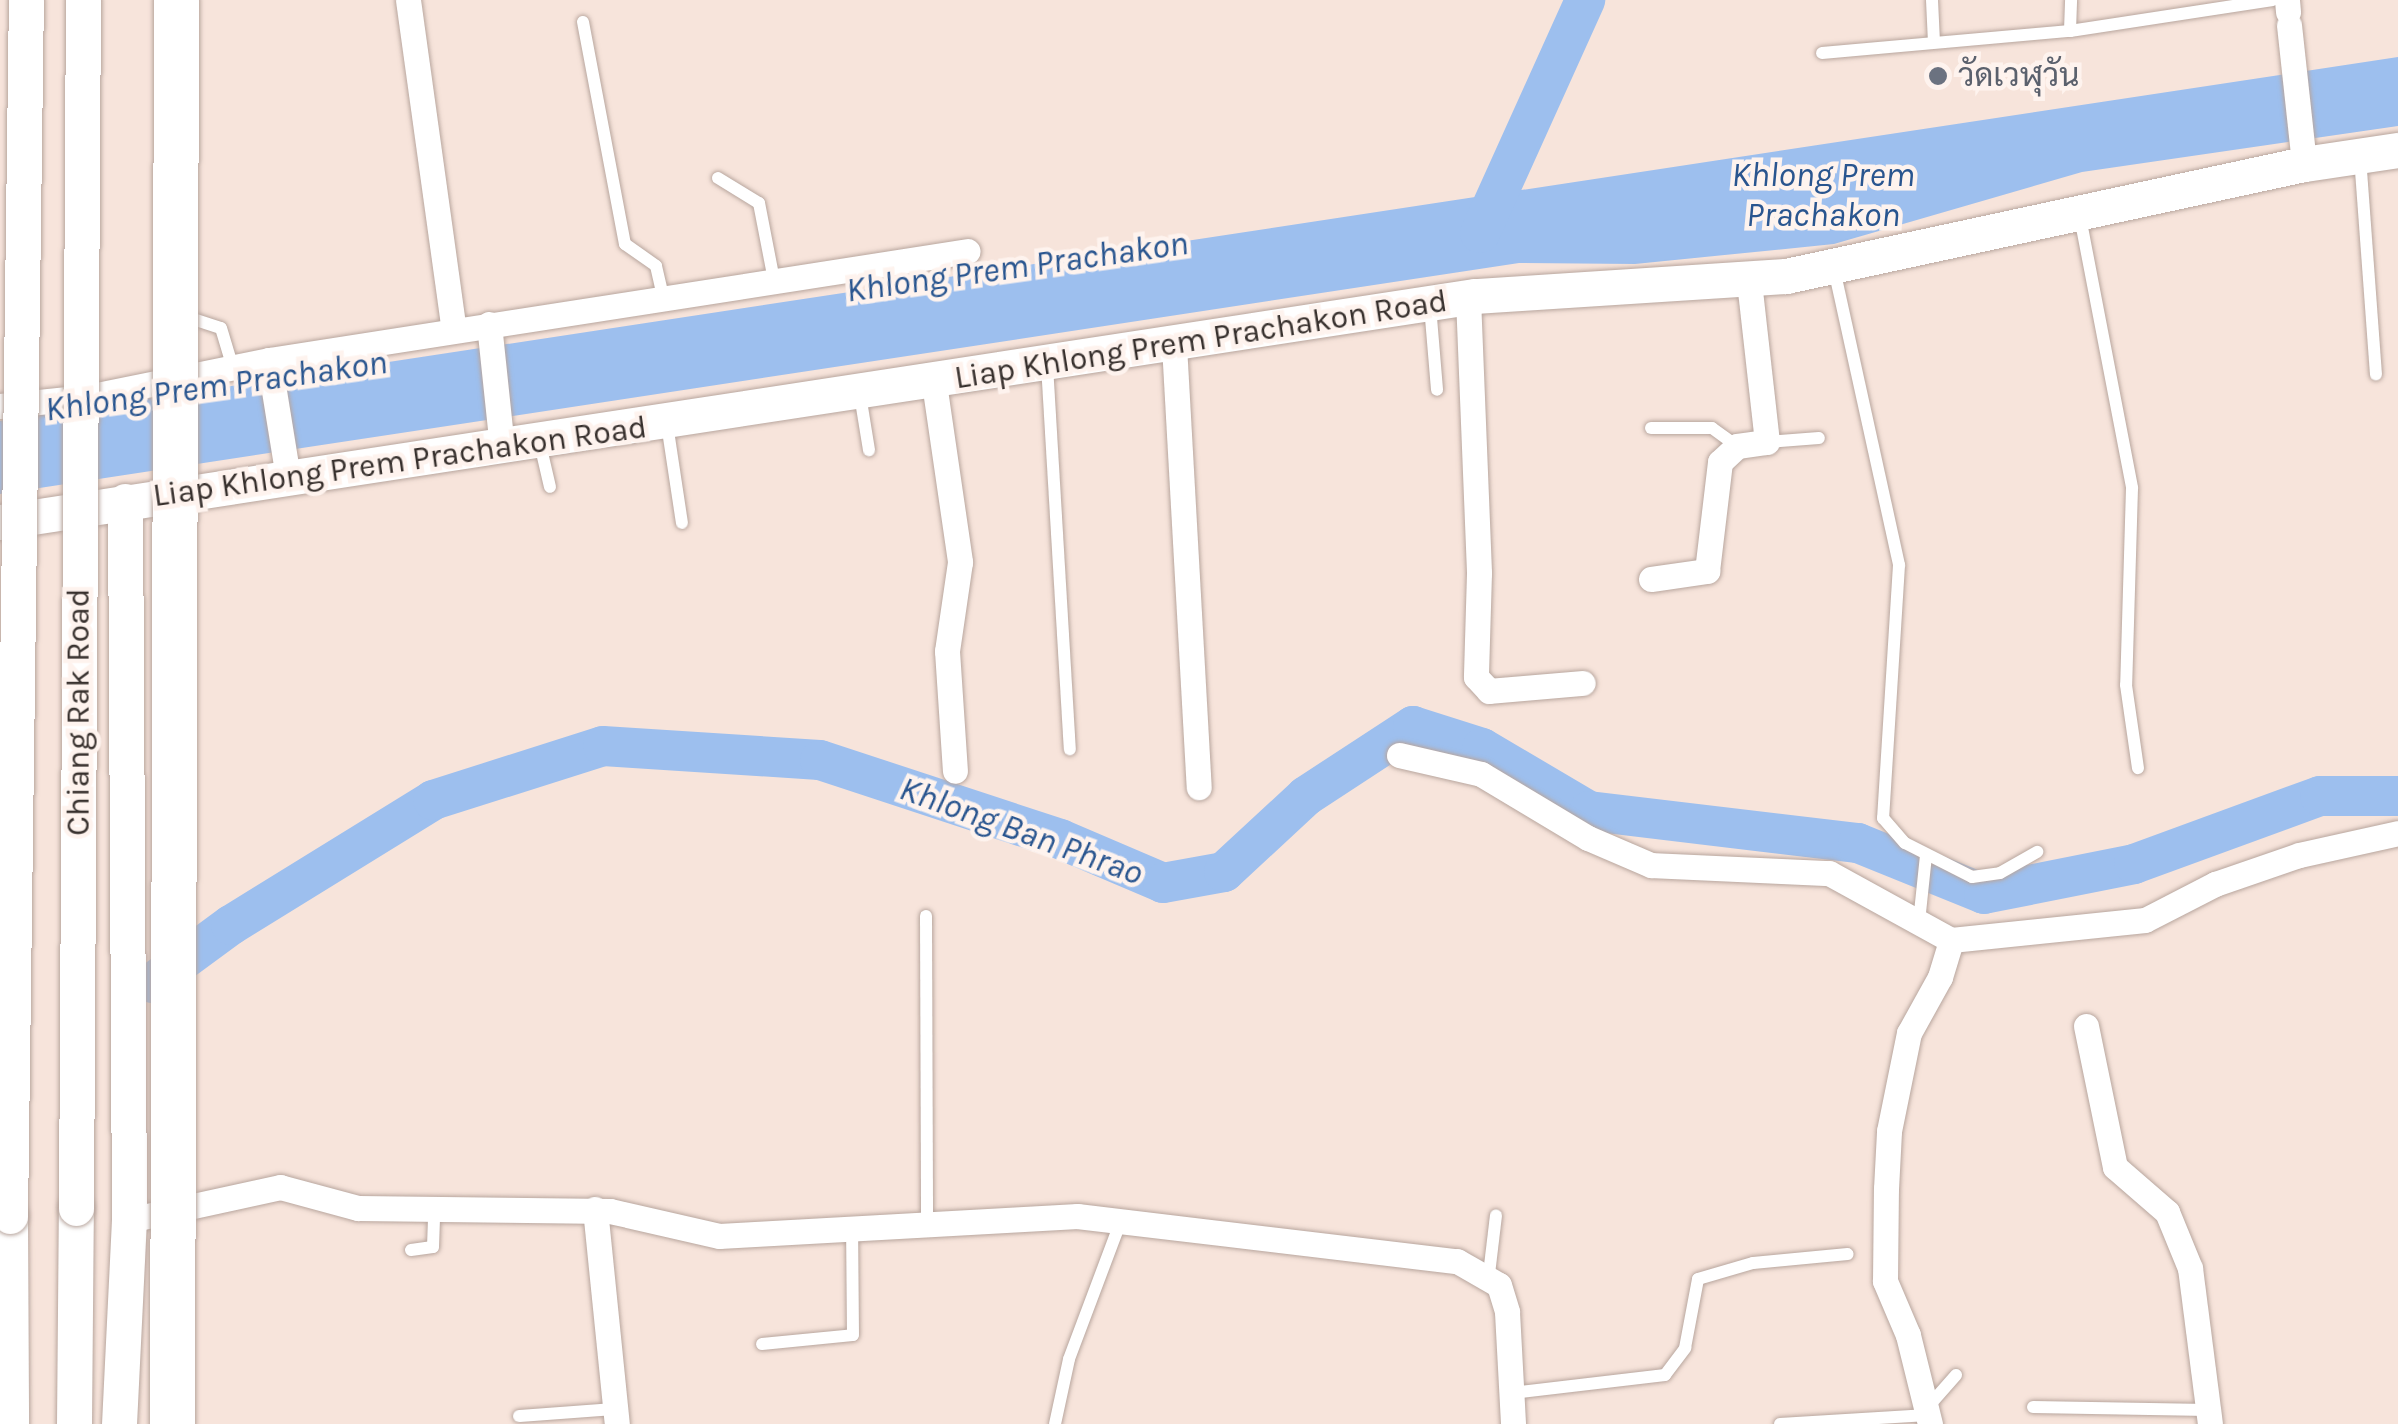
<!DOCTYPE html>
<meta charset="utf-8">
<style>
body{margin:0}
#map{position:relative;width:2398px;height:1424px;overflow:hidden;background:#f7e4db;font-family:Karla,Sarabun,sans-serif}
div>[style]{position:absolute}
.water>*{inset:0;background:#9dbfee}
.river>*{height:40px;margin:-20px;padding:0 20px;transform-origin:20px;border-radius:20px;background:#9dbfee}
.roads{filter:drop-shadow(0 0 2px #b8a69e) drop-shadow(0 0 2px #b8a69e)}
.lane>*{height:12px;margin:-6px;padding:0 6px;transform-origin:6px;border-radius:6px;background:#fff}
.street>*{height:25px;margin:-12.5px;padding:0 12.5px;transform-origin:12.5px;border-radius:12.5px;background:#fff}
.secondary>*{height:35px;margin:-17.5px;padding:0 17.5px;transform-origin:17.5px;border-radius:17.5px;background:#fff}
.bridges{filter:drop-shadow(0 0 2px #b8a69e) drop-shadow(0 0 2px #b8a69e)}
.secondary-bridge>*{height:35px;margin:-17.5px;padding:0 17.5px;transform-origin:17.5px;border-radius:17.5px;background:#fff}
.highway-bridge>*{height:45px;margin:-22.5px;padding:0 22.5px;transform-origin:22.5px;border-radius:22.5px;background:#fff}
.dots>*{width:28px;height:28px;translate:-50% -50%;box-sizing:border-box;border:5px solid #fef3ee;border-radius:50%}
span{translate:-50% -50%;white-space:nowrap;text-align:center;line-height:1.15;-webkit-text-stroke:9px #fef3ee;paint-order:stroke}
.worship-label{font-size:32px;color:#5b616d}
.left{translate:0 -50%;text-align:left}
.street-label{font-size:32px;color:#37302d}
.water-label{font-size:35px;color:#29558f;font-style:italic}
</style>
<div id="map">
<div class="water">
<i style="clip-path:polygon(2398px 57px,2398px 126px,2082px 172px,1834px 244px,1635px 264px,1519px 263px,0 494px,0 421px)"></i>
</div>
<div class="river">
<i style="left:1480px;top:233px;width:256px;rotate:-65.7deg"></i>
<i style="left:152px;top:983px;width:98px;rotate:-36.3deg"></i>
<i style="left:231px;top:925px;width:238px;rotate:-31.7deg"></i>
<i style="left:433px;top:800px;width:178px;rotate:-17.6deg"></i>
<i style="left:603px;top:746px;width:217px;rotate:3.7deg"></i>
<i style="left:820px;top:760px;width:253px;rotate:18.2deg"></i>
<i style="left:1060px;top:839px;width:112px;rotate:23.1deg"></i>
<i style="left:1163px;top:883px;width:62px;rotate:-10.2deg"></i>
<i style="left:1224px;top:872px;width:112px;rotate:-42.8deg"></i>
<i style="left:1306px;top:796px;width:128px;rotate:-33.2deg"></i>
<i style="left:1413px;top:726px;width:72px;rotate:17.7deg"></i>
<i style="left:1482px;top:748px;width:124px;rotate:30.5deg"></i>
<i style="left:1589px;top:811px;width:271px;rotate:6.8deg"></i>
<i style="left:1858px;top:843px;width:136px;rotate:22deg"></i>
<i style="left:1984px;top:894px;width:153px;rotate:-11.3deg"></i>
<i style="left:2134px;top:864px;width:198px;rotate:-20.1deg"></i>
<i style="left:2320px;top:796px;width:78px"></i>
</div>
<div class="roads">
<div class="lane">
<i style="left:1932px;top:0;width:42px;rotate:87.3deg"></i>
<i style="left:583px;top:22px;width:226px;rotate:79.3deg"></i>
<i style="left:625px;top:244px;width:38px;rotate:35deg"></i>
<i style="left:656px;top:266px;width:32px;rotate:77deg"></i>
<i style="left:2070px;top:31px;width:31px;rotate:-88deg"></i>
<i style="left:1822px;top:53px;width:249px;rotate:-5.1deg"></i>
<i style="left:2070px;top:31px;width:205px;rotate:-8.7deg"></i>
<i style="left:2360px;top:157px;width:218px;rotate:85.8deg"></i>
<i style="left:718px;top:178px;width:48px;rotate:31.4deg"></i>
<i style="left:759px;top:203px;width:78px;rotate:79deg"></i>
<i style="left:2080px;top:217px;width:276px;rotate:79.1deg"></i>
<i style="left:2132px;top:488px;width:197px;rotate:91.7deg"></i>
<i style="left:2126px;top:685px;width:84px;rotate:81.8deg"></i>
<i style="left:1834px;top:269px;width:303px;rotate:77.6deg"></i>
<i style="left:1899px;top:565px;width:254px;rotate:93.6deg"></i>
<i style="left:1883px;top:818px;width:33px;rotate:49deg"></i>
<i style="left:1905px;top:843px;width:75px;rotate:26.9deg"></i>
<i style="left:1972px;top:877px;width:28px;rotate:-8deg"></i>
<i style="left:2000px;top:873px;width:43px;rotate:-29.6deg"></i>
<i style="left:1430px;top:306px;width:84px;rotate:85.2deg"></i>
<i style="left:193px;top:319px;width:29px;rotate:18deg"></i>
<i style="left:221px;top:328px;width:42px;rotate:73.3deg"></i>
<i style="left:1047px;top:365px;width:385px;rotate:86.6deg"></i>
<i style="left:860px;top:395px;width:56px;rotate:80.7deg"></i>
<i style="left:667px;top:424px;width:100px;rotate:81.4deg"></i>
<i style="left:1651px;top:428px;width:61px"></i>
<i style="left:1712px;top:428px;width:31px;rotate:36deg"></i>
<i style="left:1767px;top:442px;width:52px;rotate:-4.4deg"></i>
<i style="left:540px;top:444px;width:44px;rotate:76.9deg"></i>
<i style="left:926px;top:916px;width:307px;rotate:89.8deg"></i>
<i style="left:1919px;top:922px;width:67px;rotate:-84deg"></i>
<i style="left:411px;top:1250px;width:22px;rotate:-8deg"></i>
<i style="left:433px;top:1247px;width:38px;rotate:-88deg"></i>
<i style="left:1489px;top:1274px;width:59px;rotate:-83.2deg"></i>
<i style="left:762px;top:1344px;width:91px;rotate:-5.6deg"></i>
<i style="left:853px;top:1335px;width:107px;rotate:-90.5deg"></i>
<i style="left:1512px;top:1393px;width:154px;rotate:-6.7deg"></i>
<i style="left:1665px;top:1375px;width:34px;rotate:-53deg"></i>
<i style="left:1685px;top:1348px;width:70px;rotate:-79.3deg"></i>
<i style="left:1698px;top:1279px;width:57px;rotate:-16.2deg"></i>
<i style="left:1753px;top:1263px;width:95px;rotate:-5.4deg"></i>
<i style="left:2033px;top:1407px;width:175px;rotate:1deg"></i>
<i style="left:1927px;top:1408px;width:44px;rotate:-48.7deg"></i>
<i style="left:519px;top:1416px;width:96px;rotate:-4.2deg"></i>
<i style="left:1055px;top:1424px;width:66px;rotate:-77.8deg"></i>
<i style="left:1069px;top:1359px;width:147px;rotate:-69.4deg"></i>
<i style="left:1780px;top:1424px;width:148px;rotate:-3.5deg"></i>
</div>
<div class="street">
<i style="left:408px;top:0;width:333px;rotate:82.1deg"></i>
<i style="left:2287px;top:0;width:12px;rotate:85deg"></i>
<i style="left:2289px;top:25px;width:140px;rotate:83.8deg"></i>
<i style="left:1468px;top:298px;width:275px;rotate:87.7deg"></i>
<i style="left:1479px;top:573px;width:104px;rotate:91.7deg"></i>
<i style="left:1476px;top:677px;width:19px;rotate:47deg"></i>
<i style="left:1489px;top:691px;width:94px;rotate:-4.9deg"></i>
<i style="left:489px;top:324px;width:124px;rotate:84deg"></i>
<i style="left:1174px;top:345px;width:443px;rotate:86.8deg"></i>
<i style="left:269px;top:360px;width:119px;rotate:80.8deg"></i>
<i style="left:934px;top:383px;width:181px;rotate:81.7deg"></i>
<i style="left:960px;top:562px;width:90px;rotate:98.3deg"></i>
<i style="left:947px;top:651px;width:120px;rotate:86.2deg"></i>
<i style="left:0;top:406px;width:87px;rotate:-5.9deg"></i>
<i style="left:87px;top:397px;width:186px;rotate:-11.5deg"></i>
<i style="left:269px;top:360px;width:707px;rotate:-8.86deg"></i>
<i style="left:1651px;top:579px;width:57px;rotate:-8.1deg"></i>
<i style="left:1707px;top:571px;width:110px;rotate:-83.2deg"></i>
<i style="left:1720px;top:462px;width:23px;rotate:-43deg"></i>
<i style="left:1737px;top:446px;width:30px;rotate:-8deg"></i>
<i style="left:1767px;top:442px;width:162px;rotate:-96.4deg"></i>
<i style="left:1399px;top:755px;width:84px;rotate:13deg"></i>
<i style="left:1481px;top:774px;width:125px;rotate:30.9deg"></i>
<i style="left:1588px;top:838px;width:69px;rotate:23.2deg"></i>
<i style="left:1651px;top:865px;width:178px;rotate:2.6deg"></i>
<i style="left:1829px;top:873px;width:139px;rotate:28.8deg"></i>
<i style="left:1951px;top:940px;width:195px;rotate:-5.9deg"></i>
<i style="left:2145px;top:920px;width:79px;rotate:-27.2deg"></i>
<i style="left:2215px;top:884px;width:89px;rotate:-19deg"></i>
<i style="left:2299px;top:855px;width:101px;rotate:-12.5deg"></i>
<i style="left:2086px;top:1026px;width:144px;rotate:78.4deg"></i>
<i style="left:2115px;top:1167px;width:69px;rotate:40.9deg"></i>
<i style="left:2167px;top:1212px;width:61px;rotate:67.7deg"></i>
<i style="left:2190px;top:1268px;width:157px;rotate:82.7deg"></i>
<i style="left:595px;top:1209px;width:216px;rotate:84.2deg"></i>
<i style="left:129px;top:1220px;width:155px;rotate:-12.3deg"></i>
<i style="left:280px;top:1187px;width:81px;rotate:15.1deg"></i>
<i style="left:358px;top:1208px;width:252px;rotate:0.7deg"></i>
<i style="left:610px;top:1211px;width:112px;rotate:12.9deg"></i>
<i style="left:719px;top:1236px;width:359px;rotate:-3.2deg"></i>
<i style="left:1077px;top:1216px;width:383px;rotate:6.8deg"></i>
<i style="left:1457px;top:1261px;width:48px;rotate:29.7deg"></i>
<i style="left:1499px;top:1285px;width:28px;rotate:73deg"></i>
<i style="left:1507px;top:1312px;width:112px;rotate:86.9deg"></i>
<i style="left:1930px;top:1424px;width:92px;rotate:-103.9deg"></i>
<i style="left:1908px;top:1335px;width:59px;rotate:-113.1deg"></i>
<i style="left:1885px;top:1281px;width:92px;rotate:-89.4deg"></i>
<i style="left:1886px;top:1189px;width:58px;rotate:-87deg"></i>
<i style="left:1889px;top:1131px;width:100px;rotate:-78.5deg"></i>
<i style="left:1909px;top:1033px;width:64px;rotate:-61deg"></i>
<i style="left:1940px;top:977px;width:39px;rotate:-73deg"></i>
</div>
<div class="secondary">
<i style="left:0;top:522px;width:1493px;rotate:-8.71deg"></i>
<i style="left:1476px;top:296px;width:311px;rotate:-3.7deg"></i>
<i style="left:1786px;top:276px;width:530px;rotate:-12.2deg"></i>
<i style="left:2304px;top:164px;width:95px;rotate:-8.5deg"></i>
<i style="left:10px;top:1216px;width:208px;rotate:89.7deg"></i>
<i style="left:74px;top:1424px;width:216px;rotate:-89.5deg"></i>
<i style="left:119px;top:1424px;width:204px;rotate:-87.2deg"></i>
<i style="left:129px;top:1220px;width:719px;rotate:-90.32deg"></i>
</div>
</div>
<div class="bridges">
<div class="secondary-bridge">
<i style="left:76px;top:1208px;width:1208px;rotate:-89.67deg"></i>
<i style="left:10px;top:1216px;width:1216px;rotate:-89.25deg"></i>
</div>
<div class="highway-bridge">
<i style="left:172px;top:1424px;width:1424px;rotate:-89.84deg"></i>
</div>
</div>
<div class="dots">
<i style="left:1938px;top:76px;background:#6b7280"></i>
</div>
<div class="worship-label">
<span class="left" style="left:1958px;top:76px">วัดเวฬุวัน</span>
</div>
<div class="street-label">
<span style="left:1201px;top:340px;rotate:-9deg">Liap Khlong Prem Prachakon Road</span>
<span style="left:400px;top:462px;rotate:-8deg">Liap Khlong Prem Prachakon Road</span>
<span style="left:79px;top:712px;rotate:-90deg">Chiang Rak Road</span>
</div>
<div class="water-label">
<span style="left:1823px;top:195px">Khlong Prem<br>Prachakon</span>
<span style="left:1017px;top:267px;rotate:-8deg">Khlong Prem Prachakon</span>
<span style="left:216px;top:386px;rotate:-8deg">Khlong Prem Prachakon</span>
<span style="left:1021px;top:831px;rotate:20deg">Khlong Ban Phrao</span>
</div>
</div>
